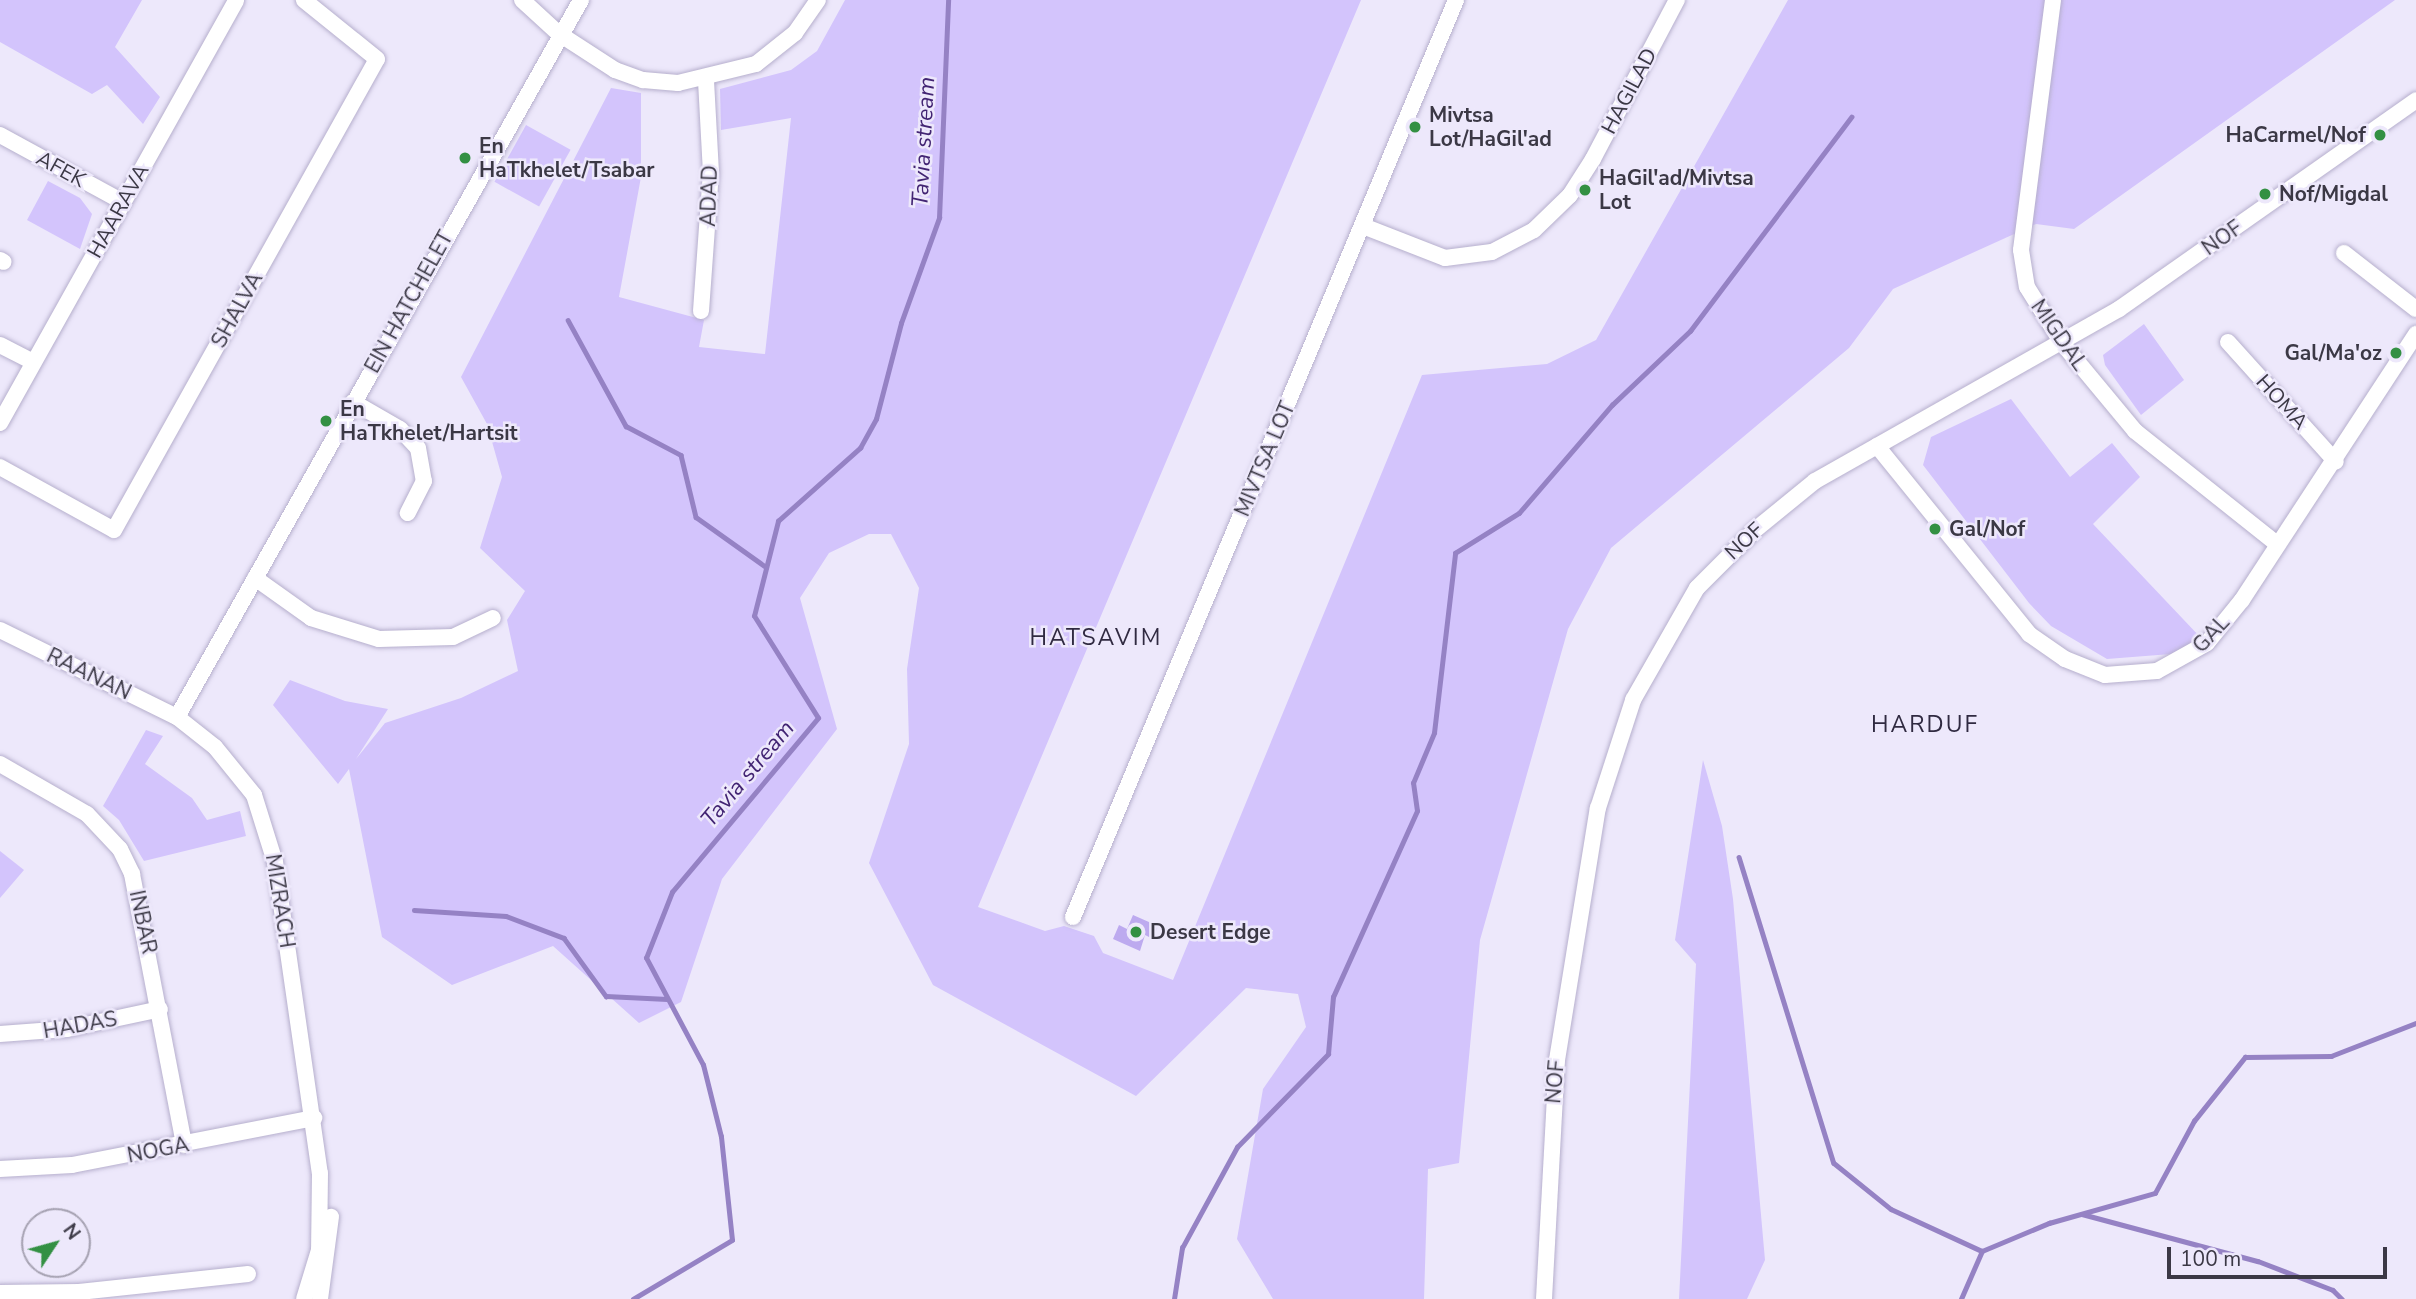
<!DOCTYPE html>
<style>
body{margin:0}
#map{position:relative;width:2416px;height:1299px;overflow:hidden;background:#ede8fb;font-family:"Nunito Sans",sans-serif}
div>[style]{position:absolute}
.green>*{inset:0;background:#d3c4fc;transform-origin:0 0}
.stream>*{height:4.5px;margin:-2.25px;padding:0 2.25px;transform-origin:2.25px;border-radius:2.25px;background:#9582c4}
.building>*{inset:0;background:#bdaaef}
.roads{filter:drop-shadow(0 0 2px #b6afcd) drop-shadow(0 0 2px #b6afcd)}
.minor>*{height:16px;margin:-8px;padding:0 8px;transform-origin:8px;border-radius:8px;background:#fff}
.dots>*{width:19px;height:19px;translate:-50% -50%;box-sizing:border-box;border:4px solid #ede8fb;border-radius:50%}
span{translate:-50% -50%;white-space:nowrap;text-align:center;line-height:1.15;-webkit-text-stroke:5px #ede8fb;paint-order:stroke}
.street-label{font-size:21px;color:#3b3845}
.poi-label{font-size:21px;color:#3b3845;font-weight:700}
.left{translate:0 -50%;text-align:left}
.right{translate:-100% -50%;text-align:right}
.water-label{font-size:23px;color:#422473;font-style:italic}
.neighbourhood-label{font-size:23px;color:#302a41;letter-spacing:2px}
.north{position:absolute;left:21px;top:1208px;width:70px;height:70px;box-sizing:border-box;background:#ede8fb;border:2px solid #a6a2b2;border-radius:50%;rotate:54deg;font-size:19px;font-weight:700;line-height:28px;text-align:center;color:#3b3845}
.north::after{content:'';display:block;margin:auto;width:24px;height:32px;background:#339043;clip-path:polygon(50% 0,100% 100%,50% 72%,0 100%)}
.scale{position:absolute;left:2167px;top:1247px;width:220px;height:32px;box-sizing:border-box;border:4px solid #3b3845;border-top:0;padding-left:9px;font-size:21px;line-height:24px;white-space:nowrap;color:#3b3845;-webkit-text-stroke:5px #ede8fb;paint-order:stroke}
</style>
<div id="map">
<div class="green">
<i style="clip-path:polygon(0 0,142px 0,115px 47px,160px 97px,143px 124px,107px 85px,92px 94px,0 42px)"></i>
<i style="clip-path:polygon(845px 0,1361px 0,978px 907px,1045px 931px,1064px 926px,1094px 936px,1103px 953px,1173px 980px,1422px 375px,1547px 364px,1596px 340px,1788px 0,2395px 0,2074px 229px,2036px 224px,1893px 289px,1849px 348px,1611px 548px,1568px 629px,1480px 940px,1459px 1163px,1428px 1169px,1424px 1299px,1273px 1299px,1237px 1239px,1263px 1089px,1306px 1027px,1298px 994px,1246px 988px,1136px 1096px,933px 985px,869px 863px,909px 744px,907px 669px,919px 588px,891px 534px,869px 534px,829px 553px,800px 598px,837px 729px,722px 879px,681px 1002px,639px 1023px,553px 946px,452px 985px,382px 937px,349px 769px,338px 784px,273px 705px,290px 680px,345px 701px,388px 709px,356px 759px,385px 723px,461px 698px,518px 671px,507px 620px,525px 591px,480px 548px,502px 477px,487px 424px,461px 377px,611px 88px,641px 93px,641px 177px,619px 297px,704px 320px,699px 347px,765px 354px,791px 118px,721px 130px,720px 89px,791px 70px,817px 51px)"></i>
<i style="left:526px;top:125px;width:51px;height:65px;rotate:29deg"></i>
<i style="clip-path:polygon(48px 181px,80px 198px,92px 214px,80px 249px,27px 220px)"></i>
<i style="clip-path:polygon(2144px 324px,2184px 380px,2141px 415px,2105px 365px,2103px 355px)"></i>
<i style="clip-path:polygon(2011px 399px,2070px 477px,2112px 443px,2140px 477px,2093px 524px,2201px 638px,2171px 654px,2107px 659px,2051px 626px,2029px 603px,1923px 465px,1931px 437px)"></i>
<i style="clip-path:polygon(146px 730px,163px 736px,145px 764px,192px 798px,207px 820px,240px 811px,246px 836px,144px 861px,119px 820px,103px 806px)"></i>
<i style="clip-path:polygon(1703px 760px,1722px 826px,1733px 899px,1765px 1260px,1747px 1299px,1679px 1299px,1696px 964px,1675px 940px)"></i>
<i style="clip-path:polygon(0 851px,24px 870px,0 898px)"></i>
</div>
<div class="stream">
<i style="left:568px;top:320px;width:121px;rotate:61.3deg"></i>
<i style="left:626px;top:426px;width:62px;rotate:27.8deg"></i>
<i style="left:681px;top:455px;width:64px;rotate:76.4deg"></i>
<i style="left:696px;top:517px;width:86px;rotate:35.5deg"></i>
<i style="left:1739px;top:857px;width:320px;rotate:72.8deg"></i>
<i style="left:1834px;top:1163px;width:73px;rotate:38.9deg"></i>
<i style="left:1891px;top:1209px;width:100px;rotate:24.8deg"></i>
<i style="left:414px;top:910px;width:92px;rotate:3.7deg"></i>
<i style="left:506px;top:916px;width:62px;rotate:20.8deg"></i>
<i style="left:564px;top:938px;width:72px;rotate:54.1deg"></i>
<i style="left:606px;top:996px;width:61px;rotate:2.8deg"></i>
<i style="left:2082px;top:1214px;width:182px;rotate:15deg"></i>
<i style="left:2258px;top:1261px;width:80px;rotate:21.1deg"></i>
<i style="left:2333px;top:1290px;width:13px;rotate:45deg"></i>
<i style="left:633px;top:1299px;width:115px;rotate:-30.8deg"></i>
<i style="left:732px;top:1240px;width:104px;rotate:-96.1deg"></i>
<i style="left:721px;top:1137px;width:74px;rotate:-104deg"></i>
<i style="left:703px;top:1065px;width:121px;rotate:-118deg"></i>
<i style="left:646px;top:958px;width:71px;rotate:-68.5deg"></i>
<i style="left:672px;top:892px;width:227px;rotate:-50deg"></i>
<i style="left:818px;top:718px;width:120px;rotate:-122.1deg"></i>
<i style="left:754px;top:616px;width:98px;rotate:-75.8deg"></i>
<i style="left:778px;top:521px;width:110px;rotate:-41.7deg"></i>
<i style="left:860px;top:448px;width:33px;rotate:-61deg"></i>
<i style="left:876px;top:419px;width:99px;rotate:-75.4deg"></i>
<i style="left:901px;top:323px;width:112px;rotate:-70.1deg"></i>
<i style="left:939px;top:218px;width:218px;rotate:-87.6deg"></i>
<i style="left:1174px;top:1299px;width:52px;rotate:-81.1deg"></i>
<i style="left:1182px;top:1248px;width:115px;rotate:-61.4deg"></i>
<i style="left:1237px;top:1147px;width:130px;rotate:-45.6deg"></i>
<i style="left:1328px;top:1054px;width:57px;rotate:-85deg"></i>
<i style="left:1333px;top:997px;width:204px;rotate:-65.7deg"></i>
<i style="left:1417px;top:811px;width:28px;rotate:-98deg"></i>
<i style="left:1413px;top:783px;width:54px;rotate:-67.2deg"></i>
<i style="left:1434px;top:733px;width:181px;rotate:-83.3deg"></i>
<i style="left:1455px;top:553px;width:75px;rotate:-32deg"></i>
<i style="left:1519px;top:513px;width:143px;rotate:-49.3deg"></i>
<i style="left:1612px;top:405px;width:108px;rotate:-43.5deg"></i>
<i style="left:1690px;top:331px;width:268px;rotate:-53deg"></i>
<i style="left:1961px;top:1299px;width:52px;rotate:-66.4deg"></i>
<i style="left:1982px;top:1251px;width:73px;rotate:-22.7deg"></i>
<i style="left:2049px;top:1223px;width:110px;rotate:-15.8deg"></i>
<i style="left:2155px;top:1193px;width:82px;rotate:-61.6deg"></i>
<i style="left:2194px;top:1121px;width:82px;rotate:-51.4deg"></i>
<i style="left:2245px;top:1057px;width:86px;rotate:-0.7deg"></i>
<i style="left:2331px;top:1056px;width:91px;rotate:-21.2deg"></i>
</div>
<div class="building">
<i style="clip-path:polygon(1133px 915px,1158px 926px,1153px 939px,1145px 935px,1140px 951px,1113px 939px,1119px 925px,1127px 929px)"></i>
</div>
<div class="roads">
<div class="minor">
<i style="left:522px;top:0;width:49px;rotate:42.5deg"></i>
<i style="left:558px;top:33px;width:68px;rotate:33deg"></i>
<i style="left:615px;top:70px;width:30px;rotate:20deg"></i>
<i style="left:643px;top:80px;width:35px;rotate:5deg"></i>
<i style="left:678px;top:83px;width:80px;rotate:-13.7deg"></i>
<i style="left:756px;top:64px;width:50px;rotate:-38.5deg"></i>
<i style="left:795px;top:33px;width:40px;rotate:-55.1deg"></i>
<i style="left:2053px;top:0;width:252px;rotate:97.3deg"></i>
<i style="left:2021px;top:250px;width:37px;rotate:81deg"></i>
<i style="left:2027px;top:287px;width:66px;rotate:58deg"></i>
<i style="left:2062px;top:343px;width:114px;rotate:50.3deg"></i>
<i style="left:2135px;top:431px;width:181px;rotate:38.5deg"></i>
<i style="left:0;top:135px;width:140px;rotate:28.6deg"></i>
<i style="left:1363px;top:226px;width:88px;rotate:21.3deg"></i>
<i style="left:1445px;top:258px;width:47px;rotate:-7.3deg"></i>
<i style="left:1492px;top:252px;width:47px;rotate:-27.6deg"></i>
<i style="left:1534px;top:230px;width:50px;rotate:-44.2deg"></i>
<i style="left:1570px;top:195px;width:43px;rotate:-57.4deg"></i>
<i style="left:1593px;top:159px;width:180px;rotate:-62.2deg"></i>
<i style="left:2344px;top:253px;width:91px;rotate:37.9deg"></i>
<i style="left:0;top:260px;width:4px;rotate:27deg"></i>
<i style="left:701px;top:311px;width:138px;rotate:-85.9deg"></i>
<i style="left:711px;top:173px;width:93px;rotate:-93.1deg"></i>
<i style="left:2228px;top:342px;width:161px;rotate:48deg"></i>
<i style="left:0;top:345px;width:37px;rotate:27deg"></i>
<i style="left:353px;top:402px;width:54px;rotate:29.9deg"></i>
<i style="left:400px;top:429px;width:26px;rotate:47deg"></i>
<i style="left:418px;top:448px;width:34px;rotate:80deg"></i>
<i style="left:424px;top:481px;width:36px;rotate:117deg"></i>
<i style="left:0;top:423px;width:484px;rotate:-60.8deg"></i>
<i style="left:1877px;top:446px;width:242px;rotate:51deg"></i>
<i style="left:2029px;top:634px;width:44px;rotate:34.8deg"></i>
<i style="left:2065px;top:659px;width:43px;rotate:21.8deg"></i>
<i style="left:2105px;top:675px;width:52px;rotate:-4.4deg"></i>
<i style="left:2157px;top:671px;width:57px;rotate:-29.2deg"></i>
<i style="left:2207px;top:643px;width:55px;rotate:-50.9deg"></i>
<i style="left:2242px;top:600px;width:318px;rotate:-56.8deg"></i>
<i style="left:0;top:467px;width:130px;rotate:28.9deg"></i>
<i style="left:114px;top:530px;width:539px;rotate:-60.82deg"></i>
<i style="left:377px;top:59px;width:94px;rotate:-141.1deg"></i>
<i style="left:255px;top:578px;width:69px;rotate:35.5deg"></i>
<i style="left:311px;top:618px;width:71px;rotate:17.2deg"></i>
<i style="left:379px;top:639px;width:74px;rotate:-1.5deg"></i>
<i style="left:453px;top:637px;width:44px;rotate:-25.4deg"></i>
<i style="left:0;top:630px;width:197px;rotate:26.2deg"></i>
<i style="left:177px;top:717px;width:48px;rotate:38.3deg"></i>
<i style="left:215px;top:747px;width:62px;rotate:50.9deg"></i>
<i style="left:254px;top:795px;width:70px;rotate:72.6deg"></i>
<i style="left:275px;top:862px;width:314px;rotate:81.8deg"></i>
<i style="left:320px;top:1173px;width:77px;rotate:90.7deg"></i>
<i style="left:319px;top:1250px;width:51px;rotate:107deg"></i>
<i style="left:177px;top:717px;width:823px;rotate:-60.6deg"></i>
<i style="left:0;top:764px;width:100px;rotate:29.9deg"></i>
<i style="left:87px;top:814px;width:48px;rotate:46.7deg"></i>
<i style="left:120px;top:849px;width:28px;rotate:64deg"></i>
<i style="left:132px;top:874px;width:276px;rotate:79.1deg"></i>
<i style="left:1073px;top:917px;width:994px;rotate:-67.33deg"></i>
<i style="left:0;top:1034px;width:67px;rotate:-4.3deg"></i>
<i style="left:67px;top:1029px;width:95px;rotate:-12.1deg"></i>
<i style="left:0;top:1169px;width:72px;rotate:-3.2deg"></i>
<i style="left:72px;top:1165px;width:247px;rotate:-11deg"></i>
<i style="left:0;top:1293px;width:79px;rotate:-0.7deg"></i>
<i style="left:79px;top:1292px;width:170px;rotate:-6.1deg"></i>
<i style="left:320px;top:1299px;width:83px;rotate:-82.4deg"></i>
<i style="left:1544px;top:1299px;width:239px;rotate:-86.9deg"></i>
<i style="left:1557px;top:1060px;width:255px;rotate:-80.8deg"></i>
<i style="left:1598px;top:808px;width:114px;rotate:-72deg"></i>
<i style="left:1633px;top:700px;width:129px;rotate:-60.3deg"></i>
<i style="left:1697px;top:588px;width:82px;rotate:-45deg"></i>
<i style="left:1755px;top:530px;width:77px;rotate:-39.2deg"></i>
<i style="left:1815px;top:481px;width:349px;rotate:-29.5deg"></i>
<i style="left:2119px;top:309px;width:363px;rotate:-35.1deg"></i>
</div>
</div>
<div class="dots">
<i style="left:1415px;top:127px;background:#339043"></i>
<i style="left:2380px;top:135px;background:#339043"></i>
<i style="left:465px;top:158px;background:#339043"></i>
<i style="left:1585px;top:190px;background:#339043"></i>
<i style="left:2265px;top:194px;background:#339043"></i>
<i style="left:2396px;top:353px;background:#339043"></i>
<i style="left:326px;top:421px;background:#339043"></i>
<i style="left:1935px;top:529px;background:#339043"></i>
<i style="left:1136px;top:932px;background:#339043"></i>
</div>
<div class="street-label">
<span style="left:1629px;top:91px;rotate:-62deg">HAGILAD</span>
<span style="left:61px;top:169px;rotate:29deg">AFEK</span>
<span style="left:709px;top:196px;rotate:-88deg">ADAD</span>
<span style="left:118px;top:211px;rotate:-61deg">HAARAVA</span>
<span style="left:2222px;top:238px;rotate:-35deg">NOF</span>
<span style="left:409px;top:302px;rotate:-61deg">EIN HATCHELET</span>
<span style="left:237px;top:310px;rotate:-61deg">SHALVA</span>
<span style="left:2059px;top:335px;rotate:55deg">MIGDAL</span>
<span style="left:2282px;top:402px;rotate:48deg">HOMA</span>
<span style="left:1265px;top:459px;rotate:-67deg">MIVTSA LOT</span>
<span style="left:1744px;top:541px;rotate:-43deg">NOF</span>
<span style="left:2211px;top:634px;rotate:-47deg">GAL</span>
<span style="left:89px;top:674px;rotate:26deg">RAANAN</span>
<span style="left:280px;top:901px;rotate:81deg">MIZRACH</span>
<span style="left:143px;top:922px;rotate:78deg">INBAR</span>
<span style="left:80px;top:1025px;rotate:-10deg">HADAS</span>
<span style="left:1555px;top:1082px;rotate:-85deg">NOF</span>
<span style="left:158px;top:1150px;rotate:-11deg">NOGA</span>
</div>
<div class="poi-label">
<span class="left" style="left:1429px;top:127px">Mivtsa<br>Lot/HaGil'ad</span>
<span class="right" style="left:2366px;top:135px">HaCarmel/Nof</span>
<span class="left" style="left:479px;top:158px">En<br>HaTkhelet/Tsabar</span>
<span class="left" style="left:1599px;top:190px">HaGil'ad/Mivtsa<br>Lot</span>
<span class="left" style="left:2279px;top:194px">Nof/Migdal</span>
<span class="right" style="left:2382px;top:353px">Gal/Ma'oz</span>
<span class="left" style="left:340px;top:421px">En<br>HaTkhelet/Hartsit</span>
<span class="left" style="left:1949px;top:529px">Gal/Nof</span>
<span class="left" style="left:1150px;top:932px">Desert Edge</span>
</div>
<div class="water-label">
<span style="left:924px;top:142px;rotate:-87deg">Tavia stream</span>
<span style="left:748px;top:774px;rotate:-50deg">Tavia stream</span>
</div>
<div class="neighbourhood-label">
<span style="left:1096px;top:638px">HATSAVIM</span>
<span style="left:1925px;top:725px">HARDUF</span>
</div>
<div class="north">N</div>
<div class="scale">100 m</div>
</div>
